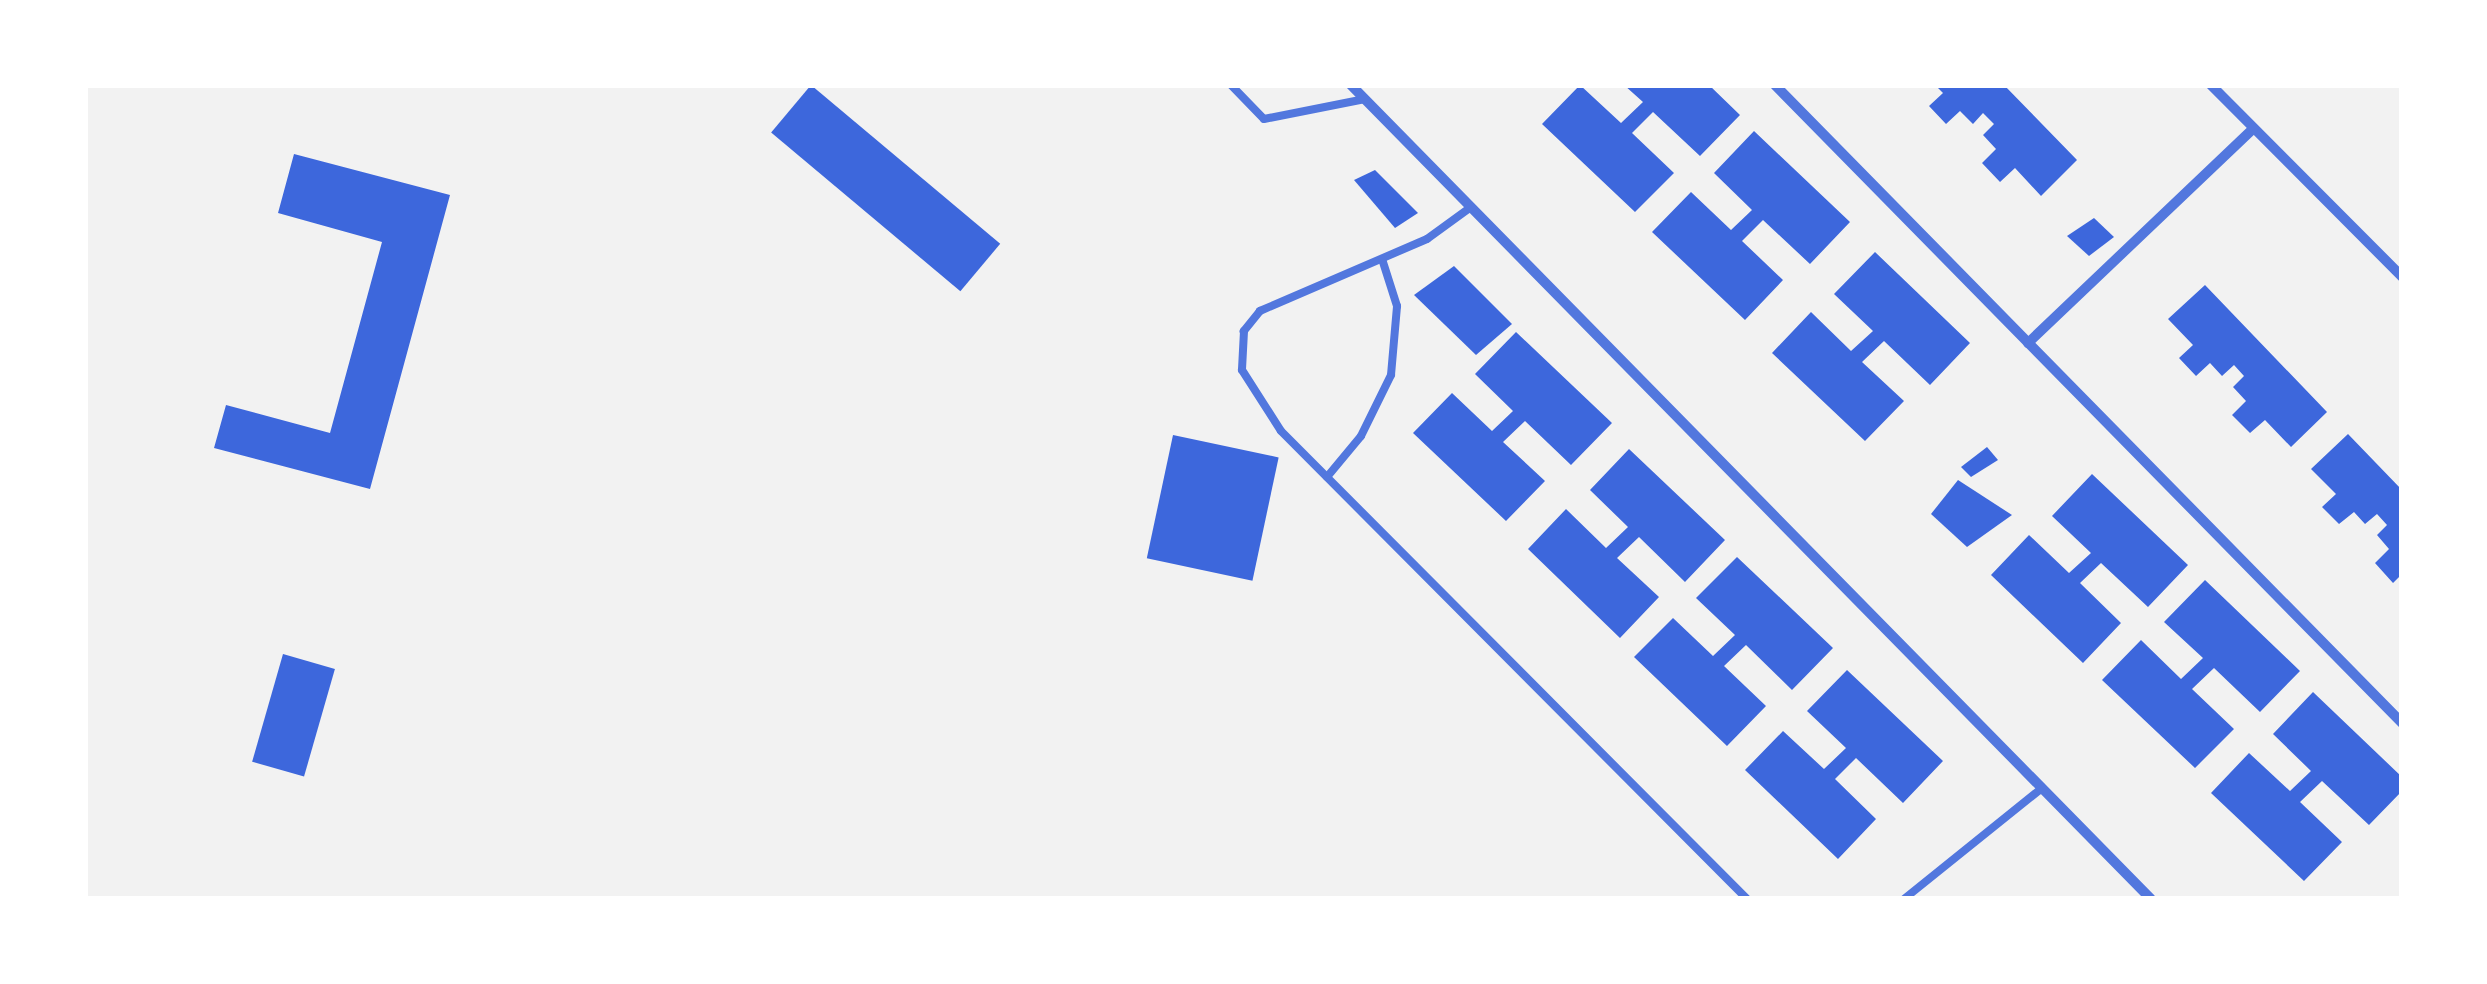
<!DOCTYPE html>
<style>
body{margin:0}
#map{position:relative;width:2487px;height:984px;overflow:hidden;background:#f2f2f2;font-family:Bitter,serif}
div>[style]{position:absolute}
.building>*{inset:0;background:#3d67dc;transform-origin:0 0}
.service>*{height:8px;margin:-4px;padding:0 4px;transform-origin:4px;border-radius:4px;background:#5277de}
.minor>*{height:10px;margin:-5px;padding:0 5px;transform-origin:5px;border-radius:5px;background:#5277de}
span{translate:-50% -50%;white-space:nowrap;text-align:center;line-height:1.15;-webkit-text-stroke:10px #fff;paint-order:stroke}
.frame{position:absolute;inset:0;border:88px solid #fff;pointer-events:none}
</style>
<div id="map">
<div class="building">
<i style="left:811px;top:85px;width:247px;height:62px;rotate:40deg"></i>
<i style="clip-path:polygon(1580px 85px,1621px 123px,1643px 102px,1624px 85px,1709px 85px,1740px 115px,1700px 156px,1653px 112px,1632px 133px,1674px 173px,1635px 212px,1542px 124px)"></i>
<i style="clip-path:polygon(1935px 85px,2004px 85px,2077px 160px,2041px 196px,2015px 168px,2000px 182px,1982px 163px,1996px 149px,1983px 135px,1994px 124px,1983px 113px,1973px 124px,1960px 111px,1946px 124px,1929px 106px,1943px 93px)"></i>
<i style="clip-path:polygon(1754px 131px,1850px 222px,1810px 264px,1763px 220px,1742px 241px,1783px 280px,1745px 320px,1652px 232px,1691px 192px,1731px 230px,1752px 210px,1714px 173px)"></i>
<i style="clip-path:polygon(294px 154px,450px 195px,370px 489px,214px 448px,226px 405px,330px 433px,382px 242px,278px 213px)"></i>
<i style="clip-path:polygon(1375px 170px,1418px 213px,1395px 228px,1354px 180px)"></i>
<i style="clip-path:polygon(2094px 218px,2114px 237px,2089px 256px,2067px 236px)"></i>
<i style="clip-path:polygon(1875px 252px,1970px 343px,1930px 385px,1884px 341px,1862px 362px,1904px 401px,1865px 441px,1772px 353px,1811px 312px,1851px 351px,1873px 331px,1834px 294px)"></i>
<i style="clip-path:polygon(1454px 266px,1512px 324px,1476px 355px,1414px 295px)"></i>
<i style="clip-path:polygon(2205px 285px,2327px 412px,2291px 447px,2265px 420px,2250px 433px,2232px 415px,2246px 401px,2233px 387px,2244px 376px,2234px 365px,2222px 376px,2210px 363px,2196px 376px,2179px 358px,2193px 345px,2168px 319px)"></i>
<i style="clip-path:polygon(1516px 332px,1612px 423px,1571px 465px,1525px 421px,1503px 442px,1545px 481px,1506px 521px,1413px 433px,1452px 393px,1492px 431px,1513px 411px,1475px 374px)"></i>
<i style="clip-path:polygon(2348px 434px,2402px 490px,2402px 574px,2393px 583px,2375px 563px,2389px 549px,2377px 535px,2387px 525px,2377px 514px,2365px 524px,2354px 512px,2339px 524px,2322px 507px,2336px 494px,2311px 469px)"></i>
<i style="left:1173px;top:435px;width:108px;height:126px;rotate:12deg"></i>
<i style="clip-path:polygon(1987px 447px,1998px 460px,1971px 477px,1961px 467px)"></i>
<i style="clip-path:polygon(1629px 449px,1725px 540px,1685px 582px,1639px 537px,1617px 558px,1659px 597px,1620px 638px,1528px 549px,1566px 509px,1606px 548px,1628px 527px,1590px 490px)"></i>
<i style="clip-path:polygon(2092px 474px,2188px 565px,2148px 607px,2101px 563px,2080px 583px,2121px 623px,2083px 663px,1991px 575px,2029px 535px,2069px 573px,2091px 553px,2052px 516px)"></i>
<i style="clip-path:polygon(1958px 480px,2012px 515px,1967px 547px,1931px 514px)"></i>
<i style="clip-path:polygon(1737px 557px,1833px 648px,1792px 690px,1746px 645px,1724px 666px,1766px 706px,1727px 746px,1634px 657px,1673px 618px,1713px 656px,1735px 635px,1696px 598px)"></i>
<i style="clip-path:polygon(2205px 580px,2300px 671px,2260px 712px,2214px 668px,2192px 689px,2234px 729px,2195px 768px,2102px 680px,2141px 640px,2181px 679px,2203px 658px,2164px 622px)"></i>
<i style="left:283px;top:654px;width:54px;height:112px;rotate:16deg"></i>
<i style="clip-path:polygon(1847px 670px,1943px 761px,1903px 803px,1856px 758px,1835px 779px,1876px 819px,1838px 859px,1745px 770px,1783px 731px,1824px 769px,1846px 748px,1807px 711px)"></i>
<i style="clip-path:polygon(2313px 692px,2402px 777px,2402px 791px,2369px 825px,2322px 781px,2300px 802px,2342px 842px,2304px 881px,2211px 793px,2249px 753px,2290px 791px,2311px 771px,2273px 734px)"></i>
</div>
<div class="service">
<i style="left:1231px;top:85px;width:47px;rotate:45.9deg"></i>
<i style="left:1264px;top:119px;width:103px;rotate:-11.2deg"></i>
<i style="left:1471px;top:207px;width:54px;rotate:144deg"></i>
<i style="left:1427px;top:239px;width:182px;rotate:156.7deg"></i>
<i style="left:1260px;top:311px;width:26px;rotate:129deg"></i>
<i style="left:1244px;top:331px;width:39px;rotate:93deg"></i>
<i style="left:1242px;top:370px;width:72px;rotate:57.4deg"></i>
<i style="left:1281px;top:431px;width:660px;rotate:45.12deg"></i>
<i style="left:1327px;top:477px;width:53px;rotate:-50.3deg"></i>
<i style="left:1361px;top:436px;width:68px;rotate:-63.8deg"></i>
<i style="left:1391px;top:375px;width:69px;rotate:-85deg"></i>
<i style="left:1397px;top:306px;width:49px;rotate:-107.7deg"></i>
<i style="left:1904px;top:899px;width:177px;rotate:-38.8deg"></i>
</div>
<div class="minor">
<i style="left:1351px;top:85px;width:1141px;rotate:45.5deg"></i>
<i style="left:1775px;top:85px;width:895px;rotate:45.5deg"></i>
<i style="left:2211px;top:85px;width:271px;rotate:45.1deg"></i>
<i style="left:2028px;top:343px;width:311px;rotate:-43.6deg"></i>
</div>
<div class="frame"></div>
</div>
